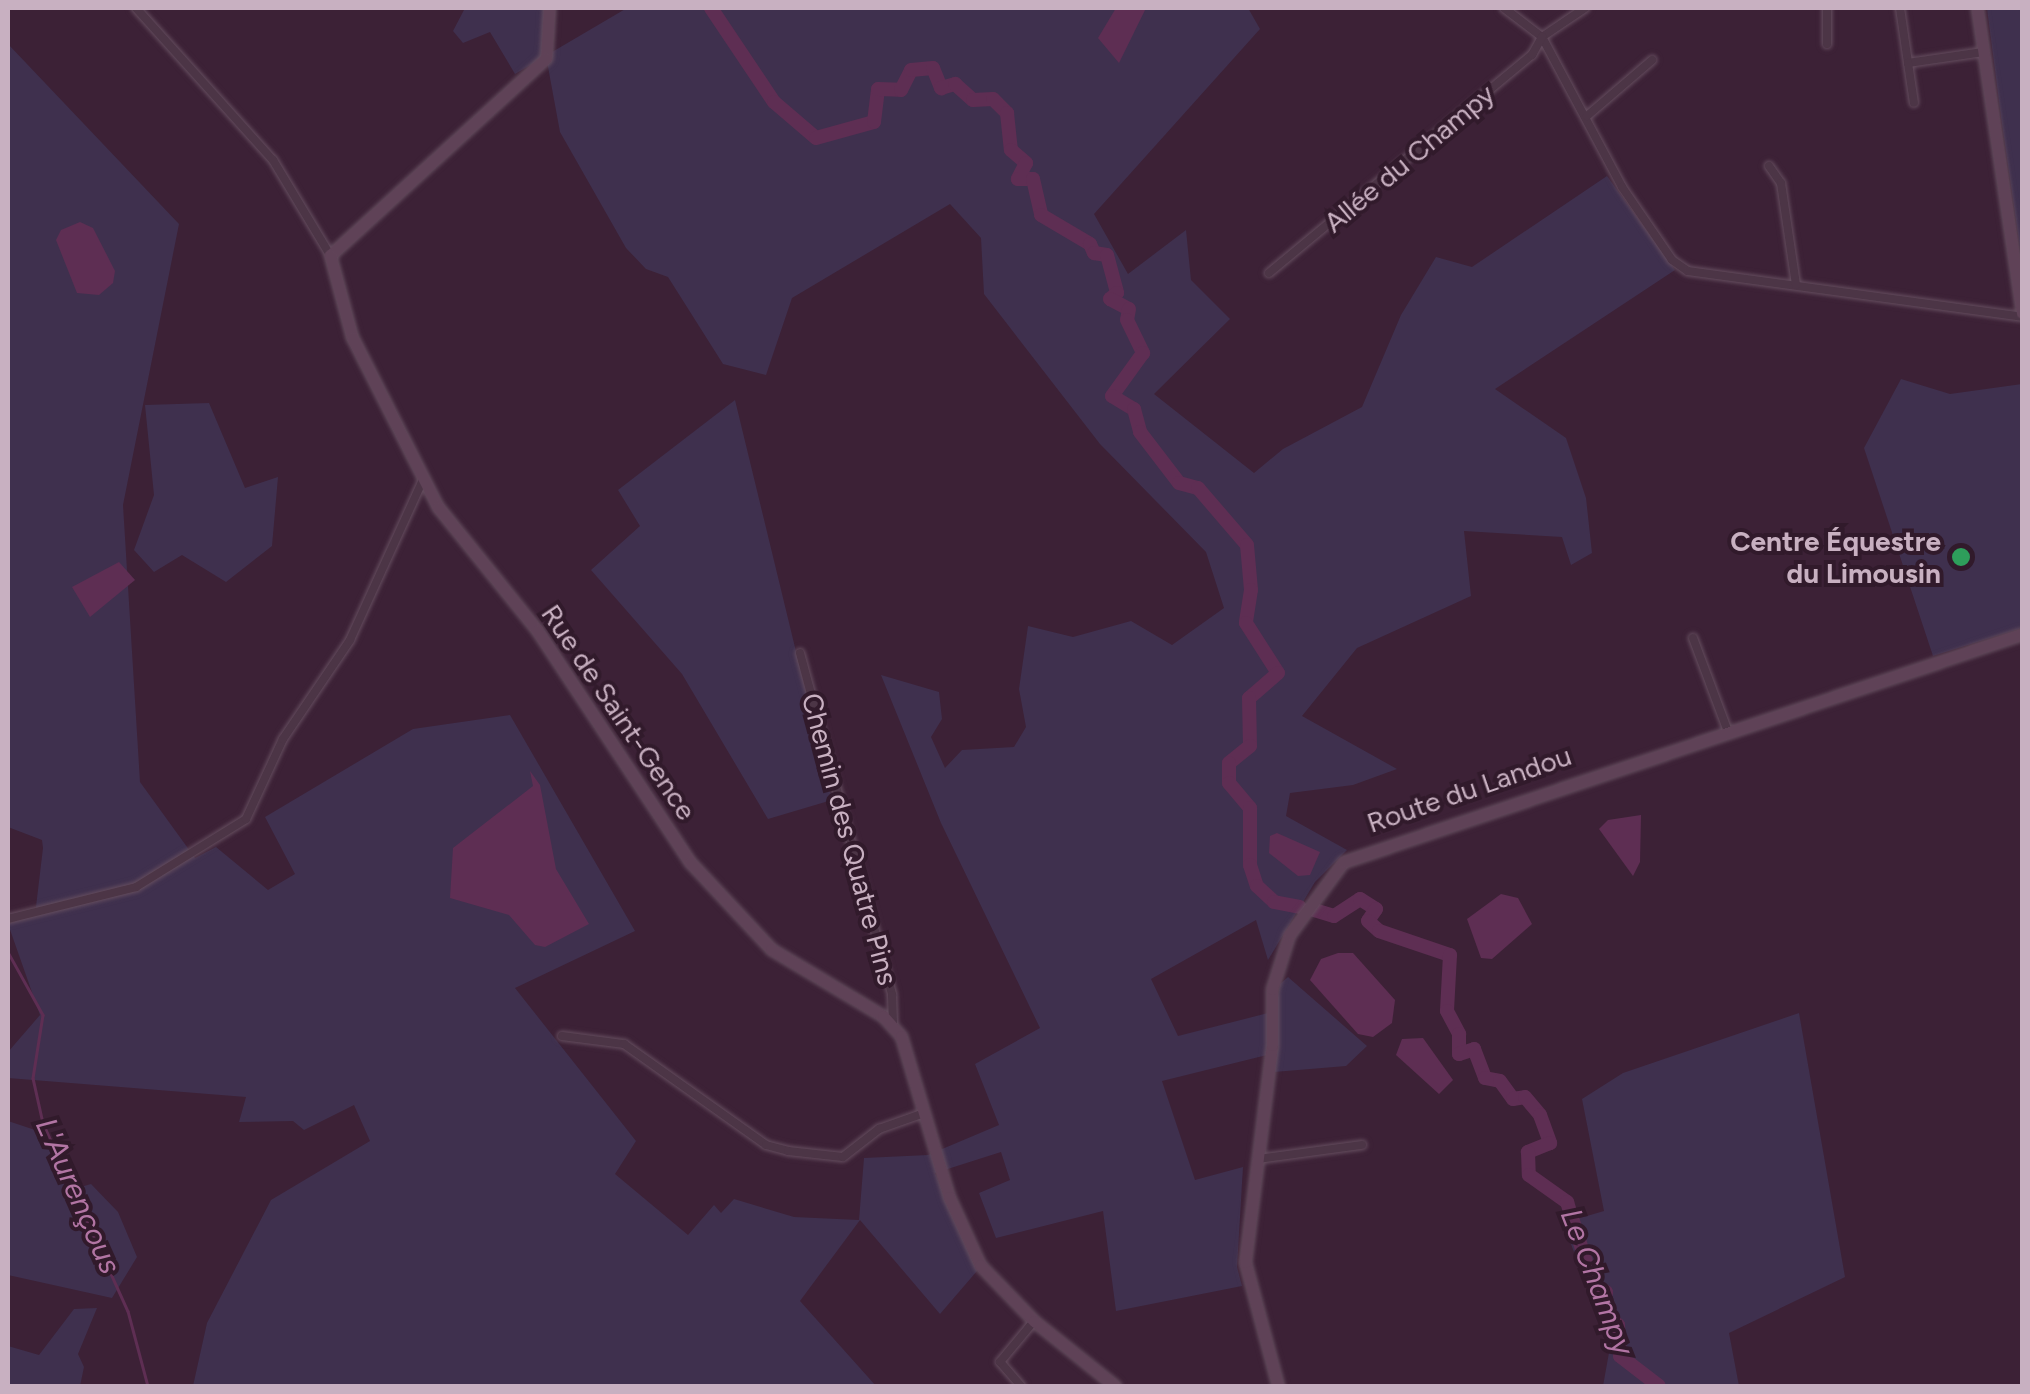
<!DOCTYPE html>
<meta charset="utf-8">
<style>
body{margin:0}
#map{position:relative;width:2030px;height:1394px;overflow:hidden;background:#3c2136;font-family:Figtree,sans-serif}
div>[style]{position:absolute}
.green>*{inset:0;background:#3f304e}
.water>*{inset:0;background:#5e2e53}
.stream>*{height:2.5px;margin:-1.25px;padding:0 1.25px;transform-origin:1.25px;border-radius:1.25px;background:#5e2e53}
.river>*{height:14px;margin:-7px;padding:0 7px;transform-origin:7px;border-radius:7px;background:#5e2e53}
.roads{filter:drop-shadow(0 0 2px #644d5e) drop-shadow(0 0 2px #644d5e)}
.street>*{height:8px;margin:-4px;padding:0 4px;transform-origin:4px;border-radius:4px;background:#4c3546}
.secondary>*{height:11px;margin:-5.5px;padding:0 5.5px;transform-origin:5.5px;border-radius:5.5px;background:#5f4257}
.dots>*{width:28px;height:28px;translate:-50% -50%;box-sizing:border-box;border:5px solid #311a2b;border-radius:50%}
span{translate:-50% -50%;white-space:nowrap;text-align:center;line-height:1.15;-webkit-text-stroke:8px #311a2b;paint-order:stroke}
.street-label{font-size:28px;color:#c8b0c1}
.poi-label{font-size:28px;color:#c8b0c1;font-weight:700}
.right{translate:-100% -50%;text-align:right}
.water-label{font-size:30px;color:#b275a4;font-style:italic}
.frame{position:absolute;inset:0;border:10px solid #c8b0c1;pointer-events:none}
</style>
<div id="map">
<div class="green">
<i style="clip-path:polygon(465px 8px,546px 8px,547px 55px,627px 8px,1248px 8px,1260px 29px,1094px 214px,1128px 274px,1186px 230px,1191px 280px,1230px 319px,1154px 394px,1254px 473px,1283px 449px,1362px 407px,1401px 315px,1436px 257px,1472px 267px,1607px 176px,1675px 270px,1495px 389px,1566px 438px,1586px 498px,1592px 553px,1571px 565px,1562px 537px,1464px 531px,1471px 596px,1357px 648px,1302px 716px,1397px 769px,1353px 785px,1290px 793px,1286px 816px,1347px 850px,1315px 882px,1268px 960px,1256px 920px,1151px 979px,1178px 1036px,1276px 1011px,1280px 984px,1288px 977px,1367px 1046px,1346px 1066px,1274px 1072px,1275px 1053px,1162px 1081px,1195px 1180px,1243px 1167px,1237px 1267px,1242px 1286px,1116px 1311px,1103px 1211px,996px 1238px,979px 1193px,1010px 1180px,1001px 1152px,935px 1173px,977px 1271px,940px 1314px,860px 1220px,800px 1301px,876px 1386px,193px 1386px,207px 1323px,271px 1200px,370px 1141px,354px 1105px,304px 1130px,293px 1121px,239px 1122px,246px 1097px,8px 1078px,8px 1052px,40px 1015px,8px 924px,35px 915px,43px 848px,42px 840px,8px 827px,8px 44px,179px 224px,123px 505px,140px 782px,195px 858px,216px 847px,268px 890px,295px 874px,265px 817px,413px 729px,510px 715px,635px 931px,515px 988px,636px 1141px,615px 1174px,688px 1235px,714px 1205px,721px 1213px,734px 1199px,794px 1217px,859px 1220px,864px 1158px,928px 1155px,999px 1125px,975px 1064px,1040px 1028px,941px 823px,881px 675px,939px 692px,942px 719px,931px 737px,945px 768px,962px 750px,1014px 747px,1026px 727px,1019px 689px,1028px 626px,1073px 637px,1131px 621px,1172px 645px,1224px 608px,1206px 552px,1100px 444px,984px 294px,981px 238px,950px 204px,792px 298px,766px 375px,723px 364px,668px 277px,646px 269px,626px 248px,560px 132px,546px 56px,515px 74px,490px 32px,463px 43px,453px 31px)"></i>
<i style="clip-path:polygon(1987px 8px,2022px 8px,2022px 262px,2001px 117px)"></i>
<i style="clip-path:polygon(1901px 379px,1950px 394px,2022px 384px,2022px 628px,1933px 656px,1864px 448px)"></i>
<i style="clip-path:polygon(735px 400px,832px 800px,768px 819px,682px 674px,591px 570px,640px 526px,618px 490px)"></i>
<i style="clip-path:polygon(209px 403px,245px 488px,278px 477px,272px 546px,226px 582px,182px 555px,154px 572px,134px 550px,154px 495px,145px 405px)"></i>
<i style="clip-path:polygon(1799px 1013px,1845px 1277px,1729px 1333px,1739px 1386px,1603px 1386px,1610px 1347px,1563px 1223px,1604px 1211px,1582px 1099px,1623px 1073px)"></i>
<i style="clip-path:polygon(8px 1121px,41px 1132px,67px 1191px,91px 1184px,118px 1212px,137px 1257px,112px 1298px,8px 1275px)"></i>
<i style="clip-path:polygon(97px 1308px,78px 1354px,84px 1367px,80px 1386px,8px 1386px,8px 1346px,39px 1355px,74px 1309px)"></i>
</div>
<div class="water">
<i style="clip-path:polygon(1116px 8px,1146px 8px,1119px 63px,1098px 38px)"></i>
<i style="clip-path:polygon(80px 222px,93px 228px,115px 271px,113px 283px,99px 295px,77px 293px,56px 240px,61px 230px)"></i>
<i style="clip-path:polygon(119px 562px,135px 580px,90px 617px,72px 587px)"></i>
<i style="clip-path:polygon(530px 771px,540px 785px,556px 869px,589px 924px,545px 947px,535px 945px,509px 915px,450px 898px,453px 848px,533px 786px)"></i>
<i style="clip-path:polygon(1641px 815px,1640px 862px,1633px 876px,1599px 829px,1608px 820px)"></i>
<i style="clip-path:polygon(1277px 833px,1320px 852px,1310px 875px,1298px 876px,1269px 853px,1270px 836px)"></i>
<i style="clip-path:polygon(1501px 894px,1518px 898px,1532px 924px,1492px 959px,1481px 958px,1467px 919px)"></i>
<i style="clip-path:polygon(1338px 953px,1353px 953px,1395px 1000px,1392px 1023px,1373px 1037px,1358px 1034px,1310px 980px,1321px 959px)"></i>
<i style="clip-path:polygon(1423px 1038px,1453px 1080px,1439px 1094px,1396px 1055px,1402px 1039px)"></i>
</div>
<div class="stream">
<i style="left:8px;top:952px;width:72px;rotate:60.9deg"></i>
<i style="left:43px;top:1015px;width:64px;rotate:99deg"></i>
<i style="left:33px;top:1078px;width:46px;rotate:77.5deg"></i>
<i style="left:43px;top:1123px;width:206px;rotate:65.7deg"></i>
<i style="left:128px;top:1311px;width:78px;rotate:75.1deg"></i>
</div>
<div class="river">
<i style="left:711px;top:8px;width:113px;rotate:56.2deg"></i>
<i style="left:774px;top:102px;width:55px;rotate:40.6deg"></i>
<i style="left:816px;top:138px;width:60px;rotate:-15.4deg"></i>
<i style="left:874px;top:122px;width:33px;rotate:-83deg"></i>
<i style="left:878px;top:89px;width:23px;rotate:2deg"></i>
<i style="left:901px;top:90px;width:22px;rotate:-63deg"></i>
<i style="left:911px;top:70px;width:22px;rotate:-5deg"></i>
<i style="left:933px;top:68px;width:22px;rotate:68deg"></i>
<i style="left:941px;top:88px;width:15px;rotate:-16deg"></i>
<i style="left:955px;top:84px;width:24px;rotate:42deg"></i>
<i style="left:973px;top:100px;width:20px;rotate:-3deg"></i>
<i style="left:993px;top:99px;width:20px;rotate:45deg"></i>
<i style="left:1007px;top:113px;width:37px;rotate:84deg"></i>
<i style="left:1011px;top:150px;width:20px;rotate:41deg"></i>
<i style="left:1026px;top:163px;width:18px;rotate:117deg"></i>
<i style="left:1018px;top:179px;width:15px"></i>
<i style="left:1033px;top:179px;width:37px;rotate:77deg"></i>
<i style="left:1041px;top:215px;width:57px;rotate:30.6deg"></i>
<i style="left:1090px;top:244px;width:10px;rotate:66deg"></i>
<i style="left:1094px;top:253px;width:13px;rotate:9deg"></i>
<i style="left:1107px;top:255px;width:39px;rotate:75deg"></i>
<i style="left:1117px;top:293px;width:9px;rotate:139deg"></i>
<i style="left:1110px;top:299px;width:21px;rotate:28deg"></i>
<i style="left:1129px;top:309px;width:11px;rotate:100deg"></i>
<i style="left:1127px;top:320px;width:37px;rotate:64deg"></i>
<i style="left:1143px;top:353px;width:53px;rotate:125.8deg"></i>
<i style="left:1112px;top:396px;width:26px;rotate:31deg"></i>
<i style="left:1134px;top:409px;width:24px;rotate:75deg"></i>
<i style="left:1140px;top:432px;width:64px;rotate:52.6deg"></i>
<i style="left:1179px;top:483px;width:20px;rotate:15deg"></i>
<i style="left:1198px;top:488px;width:75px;rotate:49.3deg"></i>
<i style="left:1247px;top:545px;width:45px;rotate:84.9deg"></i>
<i style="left:1251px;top:590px;width:33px;rotate:99deg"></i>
<i style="left:1246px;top:623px;width:59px;rotate:57.4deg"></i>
<i style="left:1278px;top:673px;width:38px;rotate:139deg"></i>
<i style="left:1249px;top:698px;width:48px;rotate:88.8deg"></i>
<i style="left:1250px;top:746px;width:27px;rotate:141deg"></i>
<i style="left:1229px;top:763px;width:20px;rotate:90deg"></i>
<i style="left:1229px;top:783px;width:33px;rotate:50deg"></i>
<i style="left:1250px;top:808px;width:57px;rotate:90deg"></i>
<i style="left:1250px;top:865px;width:22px;rotate:72deg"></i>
<i style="left:1257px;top:886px;width:23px;rotate:43deg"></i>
<i style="left:1274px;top:902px;width:26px;rotate:11deg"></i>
<i style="left:1311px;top:909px;width:24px;rotate:17deg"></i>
<i style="left:1334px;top:916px;width:31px;rotate:-33deg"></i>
<i style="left:1360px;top:899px;width:19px;rotate:32deg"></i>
<i style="left:1376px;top:909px;width:14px;rotate:124deg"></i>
<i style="left:1368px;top:921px;width:15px;rotate:42deg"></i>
<i style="left:1379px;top:931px;width:75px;rotate:18.7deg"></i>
<i style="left:1450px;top:955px;width:56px;rotate:93.1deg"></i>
<i style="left:1447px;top:1011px;width:26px;rotate:62deg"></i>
<i style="left:1459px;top:1034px;width:20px;rotate:90deg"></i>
<i style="left:1459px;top:1054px;width:16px;rotate:-18deg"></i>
<i style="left:1474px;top:1049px;width:31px;rotate:69deg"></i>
<i style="left:1485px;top:1078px;width:15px;rotate:11deg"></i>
<i style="left:1500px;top:1081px;width:22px;rotate:54deg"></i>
<i style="left:1513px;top:1099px;width:12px;rotate:-9deg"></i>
<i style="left:1525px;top:1097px;width:23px;rotate:50deg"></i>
<i style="left:1540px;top:1115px;width:30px;rotate:70deg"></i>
<i style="left:1550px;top:1143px;width:24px;rotate:158deg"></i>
<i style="left:1528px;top:1152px;width:23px;rotate:88deg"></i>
<i style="left:1529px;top:1175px;width:47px;rotate:35.4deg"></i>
<i style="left:1567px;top:1202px;width:86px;rotate:72.4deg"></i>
<i style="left:1593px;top:1284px;width:15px;rotate:32deg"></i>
<i style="left:1606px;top:1292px;width:20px;rotate:99deg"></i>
<i style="left:1603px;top:1312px;width:20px;rotate:41deg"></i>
<i style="left:1618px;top:1325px;width:31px;rotate:86deg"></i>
<i style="left:1620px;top:1356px;width:49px;rotate:37.6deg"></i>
</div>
<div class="roads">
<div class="street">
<i style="left:136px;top:8px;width:205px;rotate:48deg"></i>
<i style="left:273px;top:160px;width:111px;rotate:59deg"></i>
<i style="left:1504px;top:8px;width:48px;rotate:37.3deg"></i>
<i style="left:1542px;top:37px;width:52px;rotate:-34deg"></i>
<i style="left:1900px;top:8px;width:56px;rotate:81.7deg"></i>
<i style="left:1908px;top:63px;width:76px;rotate:-8.3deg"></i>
<i style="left:1542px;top:37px;width:170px;rotate:61.9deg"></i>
<i style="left:1622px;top:187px;width:88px;rotate:55.6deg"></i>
<i style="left:1672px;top:260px;width:19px;rotate:35deg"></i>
<i style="left:1688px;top:271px;width:337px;rotate:7.8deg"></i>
<i style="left:1827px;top:44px;width:36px;rotate:-90deg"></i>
<i style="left:1908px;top:63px;width:40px;rotate:81.5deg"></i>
<i style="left:1587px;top:116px;width:86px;rotate:-40.7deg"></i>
<i style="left:1769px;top:166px;width:21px;rotate:55deg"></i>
<i style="left:1781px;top:183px;width:103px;rotate:81.6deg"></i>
<i style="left:1269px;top:273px;width:342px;rotate:-39.7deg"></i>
<i style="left:1532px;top:55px;width:21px;rotate:-61deg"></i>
<i style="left:1693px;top:638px;width:97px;rotate:69.5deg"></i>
<i style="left:800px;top:653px;width:354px;rotate:74.9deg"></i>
<i style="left:892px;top:995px;width:30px;rotate:88deg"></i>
<i style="left:8px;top:919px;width:132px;rotate:-14deg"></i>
<i style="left:136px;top:887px;width:129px;rotate:-31.7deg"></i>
<i style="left:246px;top:819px;width:88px;rotate:-65.2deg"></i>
<i style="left:283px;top:739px;width:120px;rotate:-55.9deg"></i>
<i style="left:350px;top:640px;width:176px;rotate:-65.5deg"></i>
<i style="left:562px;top:1036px;width:63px;rotate:7.4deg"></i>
<i style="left:624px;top:1044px;width:174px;rotate:35.4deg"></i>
<i style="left:766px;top:1145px;width:23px;rotate:15deg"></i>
<i style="left:788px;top:1151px;width:55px;rotate:6.2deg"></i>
<i style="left:843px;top:1157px;width:46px;rotate:-37.9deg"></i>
<i style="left:879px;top:1129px;width:48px;rotate:-19.6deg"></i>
<i style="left:1258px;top:1159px;width:105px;rotate:-7.7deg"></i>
<i style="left:1021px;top:1386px;width:32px;rotate:-131deg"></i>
<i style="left:1000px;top:1362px;width:53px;rotate:-50.3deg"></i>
</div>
<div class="secondary">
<i style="left:549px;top:8px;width:50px;rotate:93.4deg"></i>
<i style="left:546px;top:58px;width:292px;rotate:137.6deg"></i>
<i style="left:330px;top:255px;width:85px;rotate:75deg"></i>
<i style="left:352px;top:337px;width:191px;rotate:63.2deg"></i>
<i style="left:438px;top:507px;width:158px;rotate:51.2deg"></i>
<i style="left:537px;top:630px;width:278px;rotate:56.6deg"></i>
<i style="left:690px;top:862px;width:119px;rotate:47deg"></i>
<i style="left:771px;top:949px;width:131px;rotate:30.9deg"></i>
<i style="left:883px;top:1016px;width:27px;rotate:48deg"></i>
<i style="left:901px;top:1036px;width:168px;rotate:73.4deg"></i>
<i style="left:949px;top:1197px;width:75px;rotate:65.5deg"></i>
<i style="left:980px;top:1265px;width:78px;rotate:46deg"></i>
<i style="left:1034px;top:1321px;width:104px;rotate:38.7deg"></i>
<i style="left:1977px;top:8px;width:308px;rotate:81.6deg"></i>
<i style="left:1278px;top:1386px;width:128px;rotate:-104.9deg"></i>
<i style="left:1245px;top:1262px;width:219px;rotate:-82.9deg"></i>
<i style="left:1272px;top:1045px;width:56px;rotate:-90deg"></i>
<i style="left:1272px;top:989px;width:57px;rotate:-72.5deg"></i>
<i style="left:1289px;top:935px;width:91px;rotate:-53.5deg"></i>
<i style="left:1343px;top:862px;width:716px;rotate:-18.56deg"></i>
</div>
</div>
<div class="dots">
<i style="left:1961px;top:557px;background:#2e9e5b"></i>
</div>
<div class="street-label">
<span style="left:1409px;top:158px;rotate:-40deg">Allée du Champy</span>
<span style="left:619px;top:712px;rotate:56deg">Rue de Saint-Gence</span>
<span style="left:1469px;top:789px;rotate:-19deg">Route du Landou</span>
<span style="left:850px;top:839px;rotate:75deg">Chemin des Quatre Pins</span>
</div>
<div class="poi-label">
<span class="right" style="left:1941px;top:557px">Centre Équestre<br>du Limousin</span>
</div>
<div class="water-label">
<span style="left:78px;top:1196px;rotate:66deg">L'Aurençous</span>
<span style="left:1597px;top:1282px;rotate:69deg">Le Champy</span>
</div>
<div class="frame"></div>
</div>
